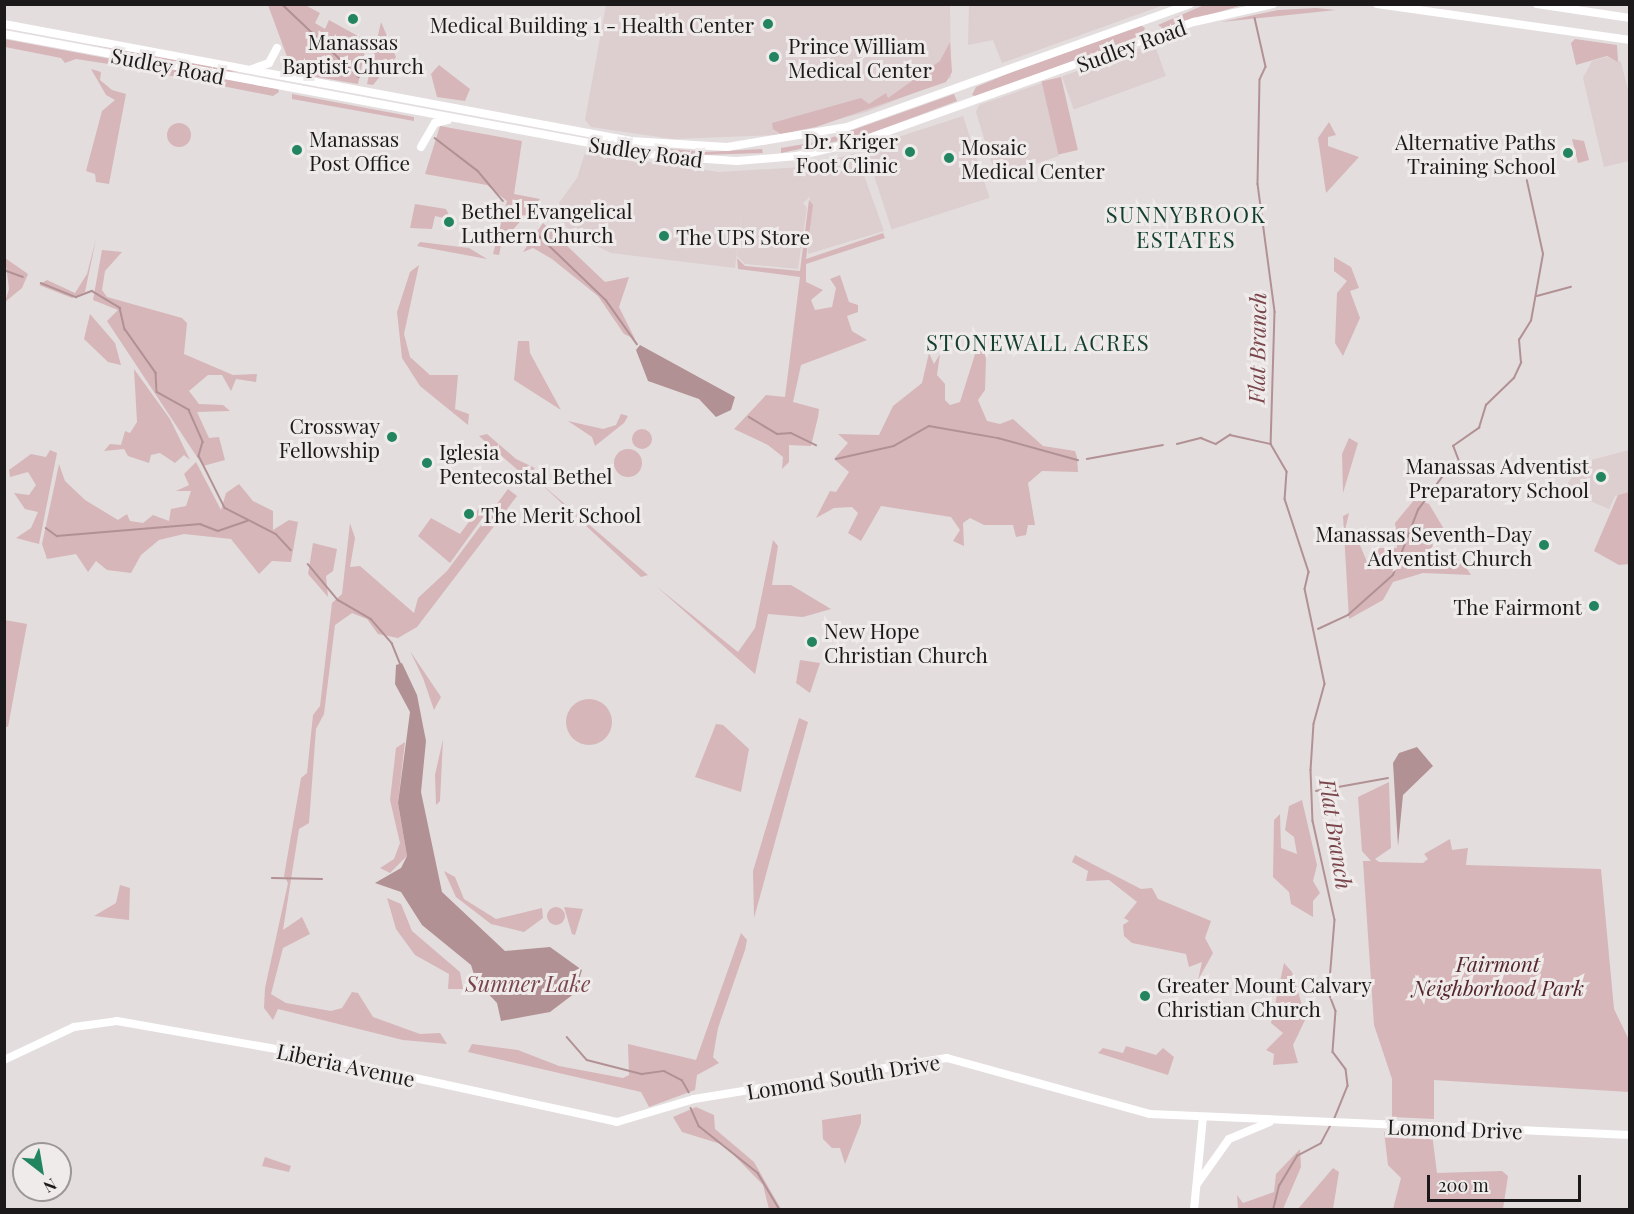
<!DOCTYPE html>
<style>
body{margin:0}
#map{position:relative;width:1634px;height:1214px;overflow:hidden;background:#e3ddde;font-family:"Playfair Display",serif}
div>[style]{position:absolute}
.built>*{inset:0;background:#ddcecf;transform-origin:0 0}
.green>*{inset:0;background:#d6b6b9;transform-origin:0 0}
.round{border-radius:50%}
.water>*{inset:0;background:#b29194}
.stream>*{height:1.5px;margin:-0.75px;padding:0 0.75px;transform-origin:0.75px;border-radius:0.75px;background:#b29194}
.secondary>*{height:8px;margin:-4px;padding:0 4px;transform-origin:4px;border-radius:4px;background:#fff}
.primary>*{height:8px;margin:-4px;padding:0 4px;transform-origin:4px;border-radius:4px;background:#fff}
.dots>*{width:16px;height:16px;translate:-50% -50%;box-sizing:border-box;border:3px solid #f0ebeb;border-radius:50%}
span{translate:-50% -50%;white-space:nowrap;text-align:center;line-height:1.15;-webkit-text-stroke:6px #f0ebeb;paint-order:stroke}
.poi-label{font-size:21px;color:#1b1919}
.right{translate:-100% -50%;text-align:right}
.left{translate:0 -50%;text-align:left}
.street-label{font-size:21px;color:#1b1919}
.park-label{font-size:21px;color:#54252b;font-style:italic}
.neighbourhood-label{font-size:22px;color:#113f2c;letter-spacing:1.5px}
.water-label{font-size:22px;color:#78454b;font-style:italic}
.frame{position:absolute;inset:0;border:6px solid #1b1919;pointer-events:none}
.north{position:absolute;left:12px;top:1142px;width:60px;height:60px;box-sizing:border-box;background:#f0ebeb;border:2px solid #9b9797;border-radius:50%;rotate:149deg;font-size:16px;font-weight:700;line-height:24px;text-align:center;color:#1b1919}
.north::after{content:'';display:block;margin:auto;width:21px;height:27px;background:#22855f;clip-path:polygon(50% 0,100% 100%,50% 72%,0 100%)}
.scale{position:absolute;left:1427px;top:1175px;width:154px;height:27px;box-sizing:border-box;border:3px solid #1b1919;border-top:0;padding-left:8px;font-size:18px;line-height:21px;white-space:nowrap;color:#1b1919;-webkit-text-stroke:4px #f0ebeb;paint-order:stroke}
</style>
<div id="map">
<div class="built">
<i style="clip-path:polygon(606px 5px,950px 5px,951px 78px,866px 112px,778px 135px,673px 139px,591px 127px,585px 120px)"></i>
<i style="clip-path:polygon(969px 5px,1164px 5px,1002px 63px,993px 40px,968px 45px)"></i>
<i style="left:1154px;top:43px;width:35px;height:98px;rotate:70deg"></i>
<i style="clip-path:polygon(1607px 57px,1621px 62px,1629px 94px,1629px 161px,1604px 167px,1583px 78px,1592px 61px)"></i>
<i style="clip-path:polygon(1042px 83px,1059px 156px,996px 177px,976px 112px,979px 105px)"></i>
<i style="left:963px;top:116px;width:86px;height:103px;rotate:72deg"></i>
<i style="clip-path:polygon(585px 153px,719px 172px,804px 167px,856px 153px,884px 231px,808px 254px,810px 197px,803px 203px,807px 208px,798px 269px,745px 264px,737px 256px,744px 195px,735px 268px,611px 253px,572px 234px,553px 211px,577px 178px)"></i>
<i style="clip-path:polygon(1629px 450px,1629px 492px,1615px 496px,1609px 509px,1564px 490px,1580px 463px)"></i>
</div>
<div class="green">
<i style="clip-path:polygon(268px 5px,305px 5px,320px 13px,315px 23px,325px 29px,329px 20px,367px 41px,358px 84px,293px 73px)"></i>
<i style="clip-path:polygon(1204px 5px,1242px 5px,1164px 29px,1158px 25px)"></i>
<i style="clip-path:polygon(1278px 10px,1316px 8px,1336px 10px,1221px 22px)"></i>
<i style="clip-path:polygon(381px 22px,396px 57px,373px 85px,367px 84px)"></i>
<i style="clip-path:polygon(1140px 25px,1145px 28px,1142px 35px,978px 97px,972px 95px,976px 87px,1024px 67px)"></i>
<i style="clip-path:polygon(4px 39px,132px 63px,135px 68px,76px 59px,65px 63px,61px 58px,5px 47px)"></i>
<i style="clip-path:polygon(1575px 39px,1617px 45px,1618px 62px,1607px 56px,1576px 65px,1571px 43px)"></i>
<i style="clip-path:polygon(950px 42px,952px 72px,946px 82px,816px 127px,781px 134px,773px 129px,772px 123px,861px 98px,869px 104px,886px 93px,888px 98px,940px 61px)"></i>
<i style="clip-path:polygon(88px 44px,240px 71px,227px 72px)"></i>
<i style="clip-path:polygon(148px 64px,278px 89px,279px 92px,273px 96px,147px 71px)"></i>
<i style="clip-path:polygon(439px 65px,470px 89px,465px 101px,437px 97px,431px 74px)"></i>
<i style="clip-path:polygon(91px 69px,101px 72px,100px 80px,112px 90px,126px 94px,109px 184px,96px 182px,95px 174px,86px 171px,102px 111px,115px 100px,106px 95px)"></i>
<i style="left:1061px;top:77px;width:75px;height:20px;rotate:77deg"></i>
<i style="clip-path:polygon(292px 94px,414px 117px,414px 121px,292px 99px)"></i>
<i style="clip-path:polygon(954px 94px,957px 101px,866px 135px,781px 153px,781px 148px,822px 141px)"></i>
<i style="clip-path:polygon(1329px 122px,1336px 135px,1328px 137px,1328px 146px,1359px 157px,1326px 193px,1318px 138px)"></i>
<i class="round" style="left:167px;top:123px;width:24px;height:24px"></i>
<i style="clip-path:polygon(440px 126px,522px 141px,514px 194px,540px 199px,510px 233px,504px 231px,499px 255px,493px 254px,507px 201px,487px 185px,425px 174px)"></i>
<i style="clip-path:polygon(1572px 139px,1584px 141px,1589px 160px,1578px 163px)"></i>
<i style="clip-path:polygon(607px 143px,705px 152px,762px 149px,763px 153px,699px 155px)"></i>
<i style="clip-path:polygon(809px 200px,813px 205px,806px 259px,883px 233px,885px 238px,806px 264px,806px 282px,823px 290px,811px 300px,815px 310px,832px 307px,836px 288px,830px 279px,840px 275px,849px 302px,858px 305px,858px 312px,847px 316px,852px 331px,867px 340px,801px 365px,793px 402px,819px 409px,818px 417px,811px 446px,789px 445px,789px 462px,782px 469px,783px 457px,768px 445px,734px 429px,766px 395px,785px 397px,800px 277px,738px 269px,737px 258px,745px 266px,800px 271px)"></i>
<i style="clip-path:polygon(415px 204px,446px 209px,452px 220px,435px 216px,432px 229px,410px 228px)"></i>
<i style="clip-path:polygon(543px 223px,605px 282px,629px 277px,619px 307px,635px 339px,624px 334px,598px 296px,552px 259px,533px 248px,523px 252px)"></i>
<i style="clip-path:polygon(96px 239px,85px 292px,72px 298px,39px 285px,47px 280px,75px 293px,87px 274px)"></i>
<i style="clip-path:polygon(420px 242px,469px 248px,487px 259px,417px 246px)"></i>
<i style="clip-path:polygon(102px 250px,122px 252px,105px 271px,102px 290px,107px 297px,182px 318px,187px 323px,184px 354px,233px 375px,257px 374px,256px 382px,236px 379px,231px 391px,222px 375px,208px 375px,189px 391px,199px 404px,223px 405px,230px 411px,197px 412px,209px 438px,219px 437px,225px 460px,203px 466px,107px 321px,118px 310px,93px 300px)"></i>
<i style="clip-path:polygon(1334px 257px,1351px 267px,1359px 288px,1350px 291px,1360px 318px,1343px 356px,1335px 343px,1337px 293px,1347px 281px,1334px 271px)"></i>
<i style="clip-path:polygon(5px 258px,28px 274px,22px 288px,5px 302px,9px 289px)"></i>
<i style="clip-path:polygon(419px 265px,404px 334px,410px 357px,430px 375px,458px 375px,455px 409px,469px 414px,468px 425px,420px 386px,402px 358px,397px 312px,410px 272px)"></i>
<i style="clip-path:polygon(90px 314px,115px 343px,121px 365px,108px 362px,84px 339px)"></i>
<i style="clip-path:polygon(518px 341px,529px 341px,530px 353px,561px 410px,514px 380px)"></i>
<i style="clip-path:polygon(976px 351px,984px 351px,986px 359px,985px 390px,978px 400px,987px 421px,1000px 424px,1013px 419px,1043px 446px,1075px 451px,1077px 457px,1078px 472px,1042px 471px,1028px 483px,1035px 525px,1028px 525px,1026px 535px,1016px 537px,1013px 525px,984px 525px,970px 518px,963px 523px,964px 546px,953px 541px,960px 530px,951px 517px,881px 506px,861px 541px,848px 533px,858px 513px,852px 507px,834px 508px,816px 518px,830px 491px,836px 492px,849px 472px,834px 459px,848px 443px,838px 434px,879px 435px,893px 406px,922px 383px,929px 353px,934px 364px,940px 354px,937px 375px,945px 384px,945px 400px,950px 405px,960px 402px)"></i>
<i style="clip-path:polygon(134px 369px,170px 419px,190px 460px,184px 455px,175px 463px,160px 453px,151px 455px,149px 463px,128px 456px,124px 449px,104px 451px,110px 444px,121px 445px,125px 431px,130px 433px,137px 422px)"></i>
<i style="clip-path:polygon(621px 414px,628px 416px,624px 423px,595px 446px,592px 437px,568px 421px,603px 429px,616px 425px)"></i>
<i class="round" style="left:632px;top:429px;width:20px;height:20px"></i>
<i style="clip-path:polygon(487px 434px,516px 459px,535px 468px,529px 475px,519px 471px,479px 436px)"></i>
<i style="clip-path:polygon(1349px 438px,1358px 443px,1343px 493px,1342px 454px)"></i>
<i class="round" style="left:614px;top:449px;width:28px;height:28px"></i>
<i style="clip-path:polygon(50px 450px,57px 453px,39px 544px,16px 538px,31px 528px,38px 512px,25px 509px,14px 493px,29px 495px,36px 485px,28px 472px,10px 477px,9px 470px,31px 454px,46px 457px)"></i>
<i style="clip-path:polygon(196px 462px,221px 510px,226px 493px,239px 484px,253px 501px,273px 511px,273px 530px,289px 520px,298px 522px,291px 562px,272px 561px,259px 574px,231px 539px,184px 534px,159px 540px,141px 555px,131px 573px,107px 570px,96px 561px,88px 572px,76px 554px,47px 559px,42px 544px,59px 464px,65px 481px,85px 500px,118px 520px,127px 514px,130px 521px,143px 523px,153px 515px,169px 521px,171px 509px,186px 506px,191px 491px,176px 491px,189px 485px,184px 474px)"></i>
<i style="clip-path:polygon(539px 482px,648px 575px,641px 577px)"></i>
<i style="clip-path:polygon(508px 489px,517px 496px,417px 627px,398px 638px,378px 634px,367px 619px,352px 613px,335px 625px,324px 714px,316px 729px,309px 823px,299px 829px,283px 930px,302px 917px,310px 934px,283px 948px,271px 994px,286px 1003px,331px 1011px,342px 1008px,352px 992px,358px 993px,373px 1017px,420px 1034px,440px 1033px,447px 1044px,403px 1040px,278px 1009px,273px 1020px,264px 1008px,265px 988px,288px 883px,284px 876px,301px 778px,307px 773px,313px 715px,320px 706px,332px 603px,342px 594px,350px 523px,355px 538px,350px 567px,360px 566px,414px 613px,418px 598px,447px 571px)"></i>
<i style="clip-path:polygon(1629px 492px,1629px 564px,1619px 565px,1594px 551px,1618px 495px)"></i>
<i style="clip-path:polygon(1415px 499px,1429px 504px,1444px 529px,1430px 533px,1435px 555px,1462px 561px,1471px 575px,1423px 573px,1393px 582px,1383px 600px,1349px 619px,1343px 516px,1349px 513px,1345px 530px,1348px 536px,1355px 533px,1367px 562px,1379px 548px,1397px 548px,1395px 523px)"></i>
<i style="clip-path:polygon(479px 508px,486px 513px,450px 563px,418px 536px,431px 518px,460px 534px)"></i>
<i style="clip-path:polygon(773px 540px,778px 546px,772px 585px,791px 585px,831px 609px,803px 617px,768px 614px,755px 674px,656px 586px,738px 652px,755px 628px)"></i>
<i style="clip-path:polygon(313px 543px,337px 549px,333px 571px,326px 576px,328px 597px,308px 574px)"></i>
<i style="clip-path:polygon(5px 620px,27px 624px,8px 727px,4px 726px)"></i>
<i style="clip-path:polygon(410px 651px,441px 697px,434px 710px,423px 678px)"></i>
<i style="clip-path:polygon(800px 660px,820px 663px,810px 693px,796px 683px)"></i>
<i class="round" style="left:566px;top:699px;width:46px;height:46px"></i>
<i style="clip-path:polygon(799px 718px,808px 722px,754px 918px,753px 871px)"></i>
<i style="clip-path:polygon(716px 724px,723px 725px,749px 749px,741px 792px,695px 777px)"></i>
<i style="clip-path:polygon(443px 739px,440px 801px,436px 805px,435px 775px)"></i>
<i style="clip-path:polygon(405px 742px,398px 803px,407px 856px,390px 873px,380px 868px,394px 859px,400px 843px,390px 800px,396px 748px)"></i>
<i style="clip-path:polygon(1389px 782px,1391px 848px,1375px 859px,1379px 862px,1423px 863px,1428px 859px,1424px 854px,1450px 839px,1452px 850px,1468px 848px,1466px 865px,1601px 869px,1614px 1009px,1629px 1040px,1629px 1092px,1434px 1080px,1434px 1119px,1392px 1117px,1392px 1079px,1374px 1025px,1363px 861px,1371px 861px,1362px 851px,1358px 797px)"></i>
<i style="clip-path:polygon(1302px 800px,1317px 865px,1313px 881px,1320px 893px,1313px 901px,1313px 917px,1291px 904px,1289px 892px,1273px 877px,1274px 820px,1280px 814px,1281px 848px,1297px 854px,1294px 837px,1285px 830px,1289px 806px)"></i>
<i style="clip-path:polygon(1075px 855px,1141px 889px,1152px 888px,1158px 899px,1211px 921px,1205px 938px,1213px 953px,1198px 980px,1202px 962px,1189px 967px,1186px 954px,1132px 943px,1124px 936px,1123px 925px,1129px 921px,1124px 918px,1137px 902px,1109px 880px,1086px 881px,1088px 871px,1072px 862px)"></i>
<i style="clip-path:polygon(444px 871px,455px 877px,464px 899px,496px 919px,542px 908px,543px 918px,524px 932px,491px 924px,456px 897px)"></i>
<i style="clip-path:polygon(120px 885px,130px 888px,129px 920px,94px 916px,116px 903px)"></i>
<i style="clip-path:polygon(387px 898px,401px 904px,412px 931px,460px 972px,463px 989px,448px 989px,449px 974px,415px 955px,396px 929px)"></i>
<i class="round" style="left:547px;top:907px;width:18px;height:18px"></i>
<i style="clip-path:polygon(564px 907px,583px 909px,575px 935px,572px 934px)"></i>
<i style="clip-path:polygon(741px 933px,747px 940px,745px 950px,718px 1028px,713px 1057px,719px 1063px,697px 1075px,695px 1090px,649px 1107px,641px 1092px,468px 1052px,472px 1044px,518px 1050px,559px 1066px,623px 1078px,629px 1075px,628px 1044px,696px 1060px)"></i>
<i style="clip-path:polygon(1284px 963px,1292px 972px,1306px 1018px,1293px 1045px,1298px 1063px,1273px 1065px,1274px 1054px,1266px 1050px,1283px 1033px,1271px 1023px)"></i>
<i style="clip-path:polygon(1126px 1046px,1156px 1055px,1163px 1048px,1174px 1057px,1168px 1075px,1098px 1053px,1103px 1048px,1123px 1053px)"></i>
<i style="clip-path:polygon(696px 1107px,714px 1115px,715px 1129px,754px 1162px,781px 1209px,769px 1209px,763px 1185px,724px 1145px,682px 1132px,673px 1117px)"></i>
<i style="clip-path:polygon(861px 1114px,861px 1123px,845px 1164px,840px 1148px,832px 1148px,823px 1139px,822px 1120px)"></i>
<i style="clip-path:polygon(1384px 1132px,1432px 1134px,1437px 1173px,1502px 1171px,1508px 1176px,1503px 1209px,1393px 1209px,1401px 1178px,1388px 1165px)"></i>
<i style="clip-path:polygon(1300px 1149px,1301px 1167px,1283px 1209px,1238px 1209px,1237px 1195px,1243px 1203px,1274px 1192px,1276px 1174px)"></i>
<i style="clip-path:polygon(265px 1157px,291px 1166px,289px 1172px,262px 1166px)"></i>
<i style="clip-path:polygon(1333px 1168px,1339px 1172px,1333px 1209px,1298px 1209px)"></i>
</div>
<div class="water">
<i style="clip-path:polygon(640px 345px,735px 397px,731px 410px,716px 417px,699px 399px,648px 381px,636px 350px)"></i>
<i style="clip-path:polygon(402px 663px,417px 695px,426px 741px,421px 792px,442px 892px,505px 951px,550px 947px,582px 970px,575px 993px,550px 1012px,501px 1021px,497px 1003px,476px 981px,471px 965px,422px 925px,401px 892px,375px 883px,401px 868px,407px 856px,398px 803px,410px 712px,395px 684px,396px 665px)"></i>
<i style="clip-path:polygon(1417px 747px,1433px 766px,1403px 795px,1398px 846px,1393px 763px,1399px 753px)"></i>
</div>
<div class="stream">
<i style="left:282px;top:4px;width:106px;rotate:43.5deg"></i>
<i style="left:1255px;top:18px;width:50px;rotate:77.3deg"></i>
<i style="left:1266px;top:67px;width:14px;rotate:115deg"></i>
<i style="left:1260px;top:80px;width:104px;rotate:91.1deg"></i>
<i style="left:1258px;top:184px;width:129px;rotate:82.4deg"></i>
<i style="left:1275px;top:312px;width:132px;rotate:91.7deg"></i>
<i style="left:1271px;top:444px;width:32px;rotate:60deg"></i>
<i style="left:1287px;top:472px;width:27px;rotate:94deg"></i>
<i style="left:1285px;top:499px;width:77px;rotate:71.8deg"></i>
<i style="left:1309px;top:572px;width:17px;rotate:103deg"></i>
<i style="left:1305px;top:589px;width:97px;rotate:78.1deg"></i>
<i style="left:1325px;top:684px;width:41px;rotate:105.4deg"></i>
<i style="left:1314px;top:724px;width:46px;rotate:93.7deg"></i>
<i style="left:1311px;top:770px;width:51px;rotate:87.8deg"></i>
<i style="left:1313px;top:821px;width:101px;rotate:77.5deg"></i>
<i style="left:1335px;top:920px;width:73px;rotate:94.7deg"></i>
<i style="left:1329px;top:993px;width:19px;rotate:69deg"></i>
<i style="left:1336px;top:1011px;width:41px;rotate:94.2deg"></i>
<i style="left:1333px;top:1052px;width:21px;rotate:53deg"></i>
<i style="left:1346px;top:1069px;width:17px;rotate:83deg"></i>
<i style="left:1348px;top:1086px;width:37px;rotate:112deg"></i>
<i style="left:435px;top:138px;width:54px;rotate:37.5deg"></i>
<i style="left:478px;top:171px;width:39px;rotate:50deg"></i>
<i style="left:535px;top:232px;width:98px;rotate:43.8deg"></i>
<i style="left:606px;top:300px;width:54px;rotate:54.8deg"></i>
<i style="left:4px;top:270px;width:20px;rotate:20deg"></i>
<i style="left:41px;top:283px;width:38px;rotate:22deg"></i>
<i style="left:76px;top:297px;width:17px;rotate:-21deg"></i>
<i style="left:92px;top:291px;width:33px;rotate:31deg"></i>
<i style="left:120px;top:308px;width:22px;rotate:77deg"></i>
<i style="left:125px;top:329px;width:54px;rotate:54.8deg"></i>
<i style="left:156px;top:373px;width:19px;rotate:87deg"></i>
<i style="left:157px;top:392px;width:37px;rotate:29deg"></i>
<i style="left:189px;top:410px;width:35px;rotate:66deg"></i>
<i style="left:203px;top:442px;width:15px;rotate:106deg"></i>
<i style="left:199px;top:456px;width:58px;rotate:63.4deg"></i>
<i style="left:225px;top:508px;width:57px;rotate:27deg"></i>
<i style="left:276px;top:534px;width:22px;rotate:47deg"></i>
<i style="left:1537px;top:296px;width:35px;rotate:-15deg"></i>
<i style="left:749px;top:417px;width:33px;rotate:31deg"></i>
<i style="left:777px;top:434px;width:14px;rotate:-4deg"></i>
<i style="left:791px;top:433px;width:28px;rotate:26deg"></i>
<i style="left:1177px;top:444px;width:25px;rotate:-14deg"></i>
<i style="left:1201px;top:438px;width:16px;rotate:22deg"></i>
<i style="left:1216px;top:444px;width:17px;rotate:-33deg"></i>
<i style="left:1230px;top:435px;width:42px;rotate:12.4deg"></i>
<i style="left:836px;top:459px;width:59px;rotate:-12.6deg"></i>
<i style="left:894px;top:446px;width:40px;rotate:-29.7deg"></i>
<i style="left:929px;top:426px;width:70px;rotate:9.9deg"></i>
<i style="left:998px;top:438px;width:83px;rotate:15.4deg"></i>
<i style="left:1087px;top:459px;width:77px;rotate:-10.4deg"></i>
<i style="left:46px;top:528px;width:14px;rotate:36deg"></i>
<i style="left:57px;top:536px;width:144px;rotate:-4.8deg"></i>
<i style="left:200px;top:524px;width:19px;rotate:21deg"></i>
<i style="left:218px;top:531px;width:31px;rotate:-19deg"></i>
<i style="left:308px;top:564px;width:47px;rotate:50.2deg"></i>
<i style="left:338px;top:600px;width:38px;rotate:30deg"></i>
<i style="left:371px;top:619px;width:32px;rotate:49deg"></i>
<i style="left:392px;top:643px;width:22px;rotate:68deg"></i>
<i style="left:1318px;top:629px;width:33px;rotate:-25deg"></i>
<i style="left:1348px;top:615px;width:60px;rotate:-41.6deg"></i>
<i style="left:1393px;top:575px;width:70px;rotate:-69deg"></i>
<i style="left:1418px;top:510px;width:46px;rotate:-53.9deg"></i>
<i style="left:1445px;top:473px;width:17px;rotate:-31deg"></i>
<i style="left:1460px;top:464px;width:19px;rotate:-111deg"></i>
<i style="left:1453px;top:446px;width:32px;rotate:-35deg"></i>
<i style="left:1479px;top:428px;width:24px;rotate:-73deg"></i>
<i style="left:1486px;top:405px;width:39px;rotate:-44deg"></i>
<i style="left:1514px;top:378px;width:17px;rotate:-65deg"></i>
<i style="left:1521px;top:363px;width:23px;rotate:-95deg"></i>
<i style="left:1519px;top:340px;width:22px;rotate:-58deg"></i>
<i style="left:1531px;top:321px;width:68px;rotate:-79.8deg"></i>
<i style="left:1543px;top:254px;width:75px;rotate:-102.4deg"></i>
<i style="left:1316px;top:791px;width:73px;rotate:-10.2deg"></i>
<i style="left:272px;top:878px;width:50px;rotate:1.1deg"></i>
<i style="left:567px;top:1037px;width:30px;rotate:49deg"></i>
<i style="left:587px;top:1060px;width:57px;rotate:14.3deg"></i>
<i style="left:642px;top:1074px;width:22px;rotate:-8deg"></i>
<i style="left:664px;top:1071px;width:20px;rotate:27deg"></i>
<i style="left:682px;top:1080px;width:14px;rotate:60deg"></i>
<i style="left:691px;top:1108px;width:20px;rotate:66deg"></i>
<i style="left:699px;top:1126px;width:75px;rotate:38.5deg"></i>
<i style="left:758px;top:1173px;width:43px;rotate:59.3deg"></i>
<i style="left:1273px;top:1210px;width:25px;rotate:-76deg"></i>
<i style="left:1279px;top:1186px;width:35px;rotate:-59deg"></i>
<i style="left:1297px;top:1156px;width:27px;rotate:-28deg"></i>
<i style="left:1321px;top:1143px;width:21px;rotate:-62deg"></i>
</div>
<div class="secondary">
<i style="left:4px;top:1060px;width:77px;rotate:-25.2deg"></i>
<i style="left:74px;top:1027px;width:43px;rotate:-7.9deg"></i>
<i style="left:117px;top:1021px;width:191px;rotate:10deg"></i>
<i style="left:305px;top:1054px;width:319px;rotate:12.3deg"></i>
<i style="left:617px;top:1122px;width:80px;rotate:-16.6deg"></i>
<i style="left:694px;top:1099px;width:256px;rotate:-9.2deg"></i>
<i style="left:947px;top:1058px;width:211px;rotate:15.4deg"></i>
<i style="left:1150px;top:1114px;width:480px;rotate:2.5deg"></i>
<i style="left:1197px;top:1184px;width:55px;rotate:-54.6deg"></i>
<i style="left:1229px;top:1139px;width:44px;rotate:-22.5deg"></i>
<i style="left:1194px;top:1210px;width:93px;rotate:-84.5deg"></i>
</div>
<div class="primary">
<i style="left:1377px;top:4px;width:256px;rotate:8.1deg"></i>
<i style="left:1537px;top:4px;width:94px;rotate:8.6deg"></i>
<i style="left:4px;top:24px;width:638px;rotate:10.57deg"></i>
<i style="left:631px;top:141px;width:96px;rotate:3.6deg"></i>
<i style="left:727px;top:147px;width:122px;rotate:-9.5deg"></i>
<i style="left:847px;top:127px;width:364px;rotate:-19.7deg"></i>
<i style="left:4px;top:34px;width:666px;rotate:10.55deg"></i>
<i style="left:659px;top:156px;width:78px;rotate:3.7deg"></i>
<i style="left:737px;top:161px;width:60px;rotate:-4.8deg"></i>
<i style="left:797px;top:156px;width:63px;rotate:-12.9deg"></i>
<i style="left:858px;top:142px;width:357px;rotate:-19.7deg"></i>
<i style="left:1194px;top:22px;width:81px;rotate:-12.8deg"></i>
<i style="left:252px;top:69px;width:18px;rotate:-19deg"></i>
<i style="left:269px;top:63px;width:17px;rotate:-62deg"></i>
<i style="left:421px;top:147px;width:28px;rotate:-60deg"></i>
<i style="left:435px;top:123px;width:13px;rotate:-13deg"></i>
</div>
<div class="dots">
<i style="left:353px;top:19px;background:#22855f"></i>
<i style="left:768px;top:24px;background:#22855f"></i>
<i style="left:774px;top:57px;background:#22855f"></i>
<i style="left:297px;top:150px;background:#22855f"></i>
<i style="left:910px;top:152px;background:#22855f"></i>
<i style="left:1568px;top:153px;background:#22855f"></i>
<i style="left:949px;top:158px;background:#22855f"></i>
<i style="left:449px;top:222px;background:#22855f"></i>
<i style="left:664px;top:236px;background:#22855f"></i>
<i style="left:392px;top:437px;background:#22855f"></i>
<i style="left:427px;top:463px;background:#22855f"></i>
<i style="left:1601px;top:477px;background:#22855f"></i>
<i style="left:469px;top:514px;background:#22855f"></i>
<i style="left:1544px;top:545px;background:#22855f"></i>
<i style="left:1594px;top:606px;background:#22855f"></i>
<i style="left:812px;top:642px;background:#22855f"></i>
<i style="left:1145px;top:996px;background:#22855f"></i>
</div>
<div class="poi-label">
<span class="right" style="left:754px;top:24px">Medical Building 1 - Health Center</span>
<span style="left:353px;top:53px">Manassas<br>Baptist Church</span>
<span class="left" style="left:788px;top:57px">Prince William<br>Medical Center</span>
<span class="left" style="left:309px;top:150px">Manassas<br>Post Office</span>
<span class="right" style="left:898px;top:152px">Dr. Kriger<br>Foot Clinic</span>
<span class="right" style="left:1556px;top:153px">Alternative Paths<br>Training School</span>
<span class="left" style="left:961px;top:158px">Mosaic<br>Medical Center</span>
<span class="left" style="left:461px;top:222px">Bethel Evangelical<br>Luthern Church</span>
<span class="left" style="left:676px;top:236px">The UPS Store</span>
<span class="right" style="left:380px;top:437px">Crossway<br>Fellowship</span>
<span class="left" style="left:439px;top:463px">Iglesia<br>Pentecostal Bethel</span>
<span class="right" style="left:1589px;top:477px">Manassas Adventist<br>Preparatory School</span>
<span class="left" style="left:481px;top:514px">The Merit School</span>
<span class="right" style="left:1532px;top:545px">Manassas Seventh-Day<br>Adventist Church</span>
<span class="right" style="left:1582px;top:606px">The Fairmont</span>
<span class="left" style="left:824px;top:642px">New Hope<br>Christian Church</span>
<span class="left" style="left:1157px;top:996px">Greater Mount Calvary<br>Christian Church</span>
</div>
<div class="street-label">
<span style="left:1131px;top:45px;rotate:-20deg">Sudley Road</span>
<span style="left:168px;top:65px;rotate:11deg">Sudley Road</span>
<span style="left:646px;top:151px;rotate:8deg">Sudley Road</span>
<span style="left:346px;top:1064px;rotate:12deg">Liberia Avenue</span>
<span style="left:843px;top:1076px;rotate:-9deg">Lomond South Drive</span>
<span style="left:1455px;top:1128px;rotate:2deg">Lomond Drive</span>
</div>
<div class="park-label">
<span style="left:1498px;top:975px">Fairmont<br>Neighborhood Park</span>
</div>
<div class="neighbourhood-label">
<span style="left:1186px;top:227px">SUNNYBROOK<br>ESTATES</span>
<span style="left:1038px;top:343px">STONEWALL ACRES</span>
</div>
<div class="water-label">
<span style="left:1257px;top:348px;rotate:-89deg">Flat Branch</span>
<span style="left:1336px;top:834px;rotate:81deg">Flat Branch</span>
<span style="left:528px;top:984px">Sumner Lake</span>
</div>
<div class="frame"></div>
<div class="north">N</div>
<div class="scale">200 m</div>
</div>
